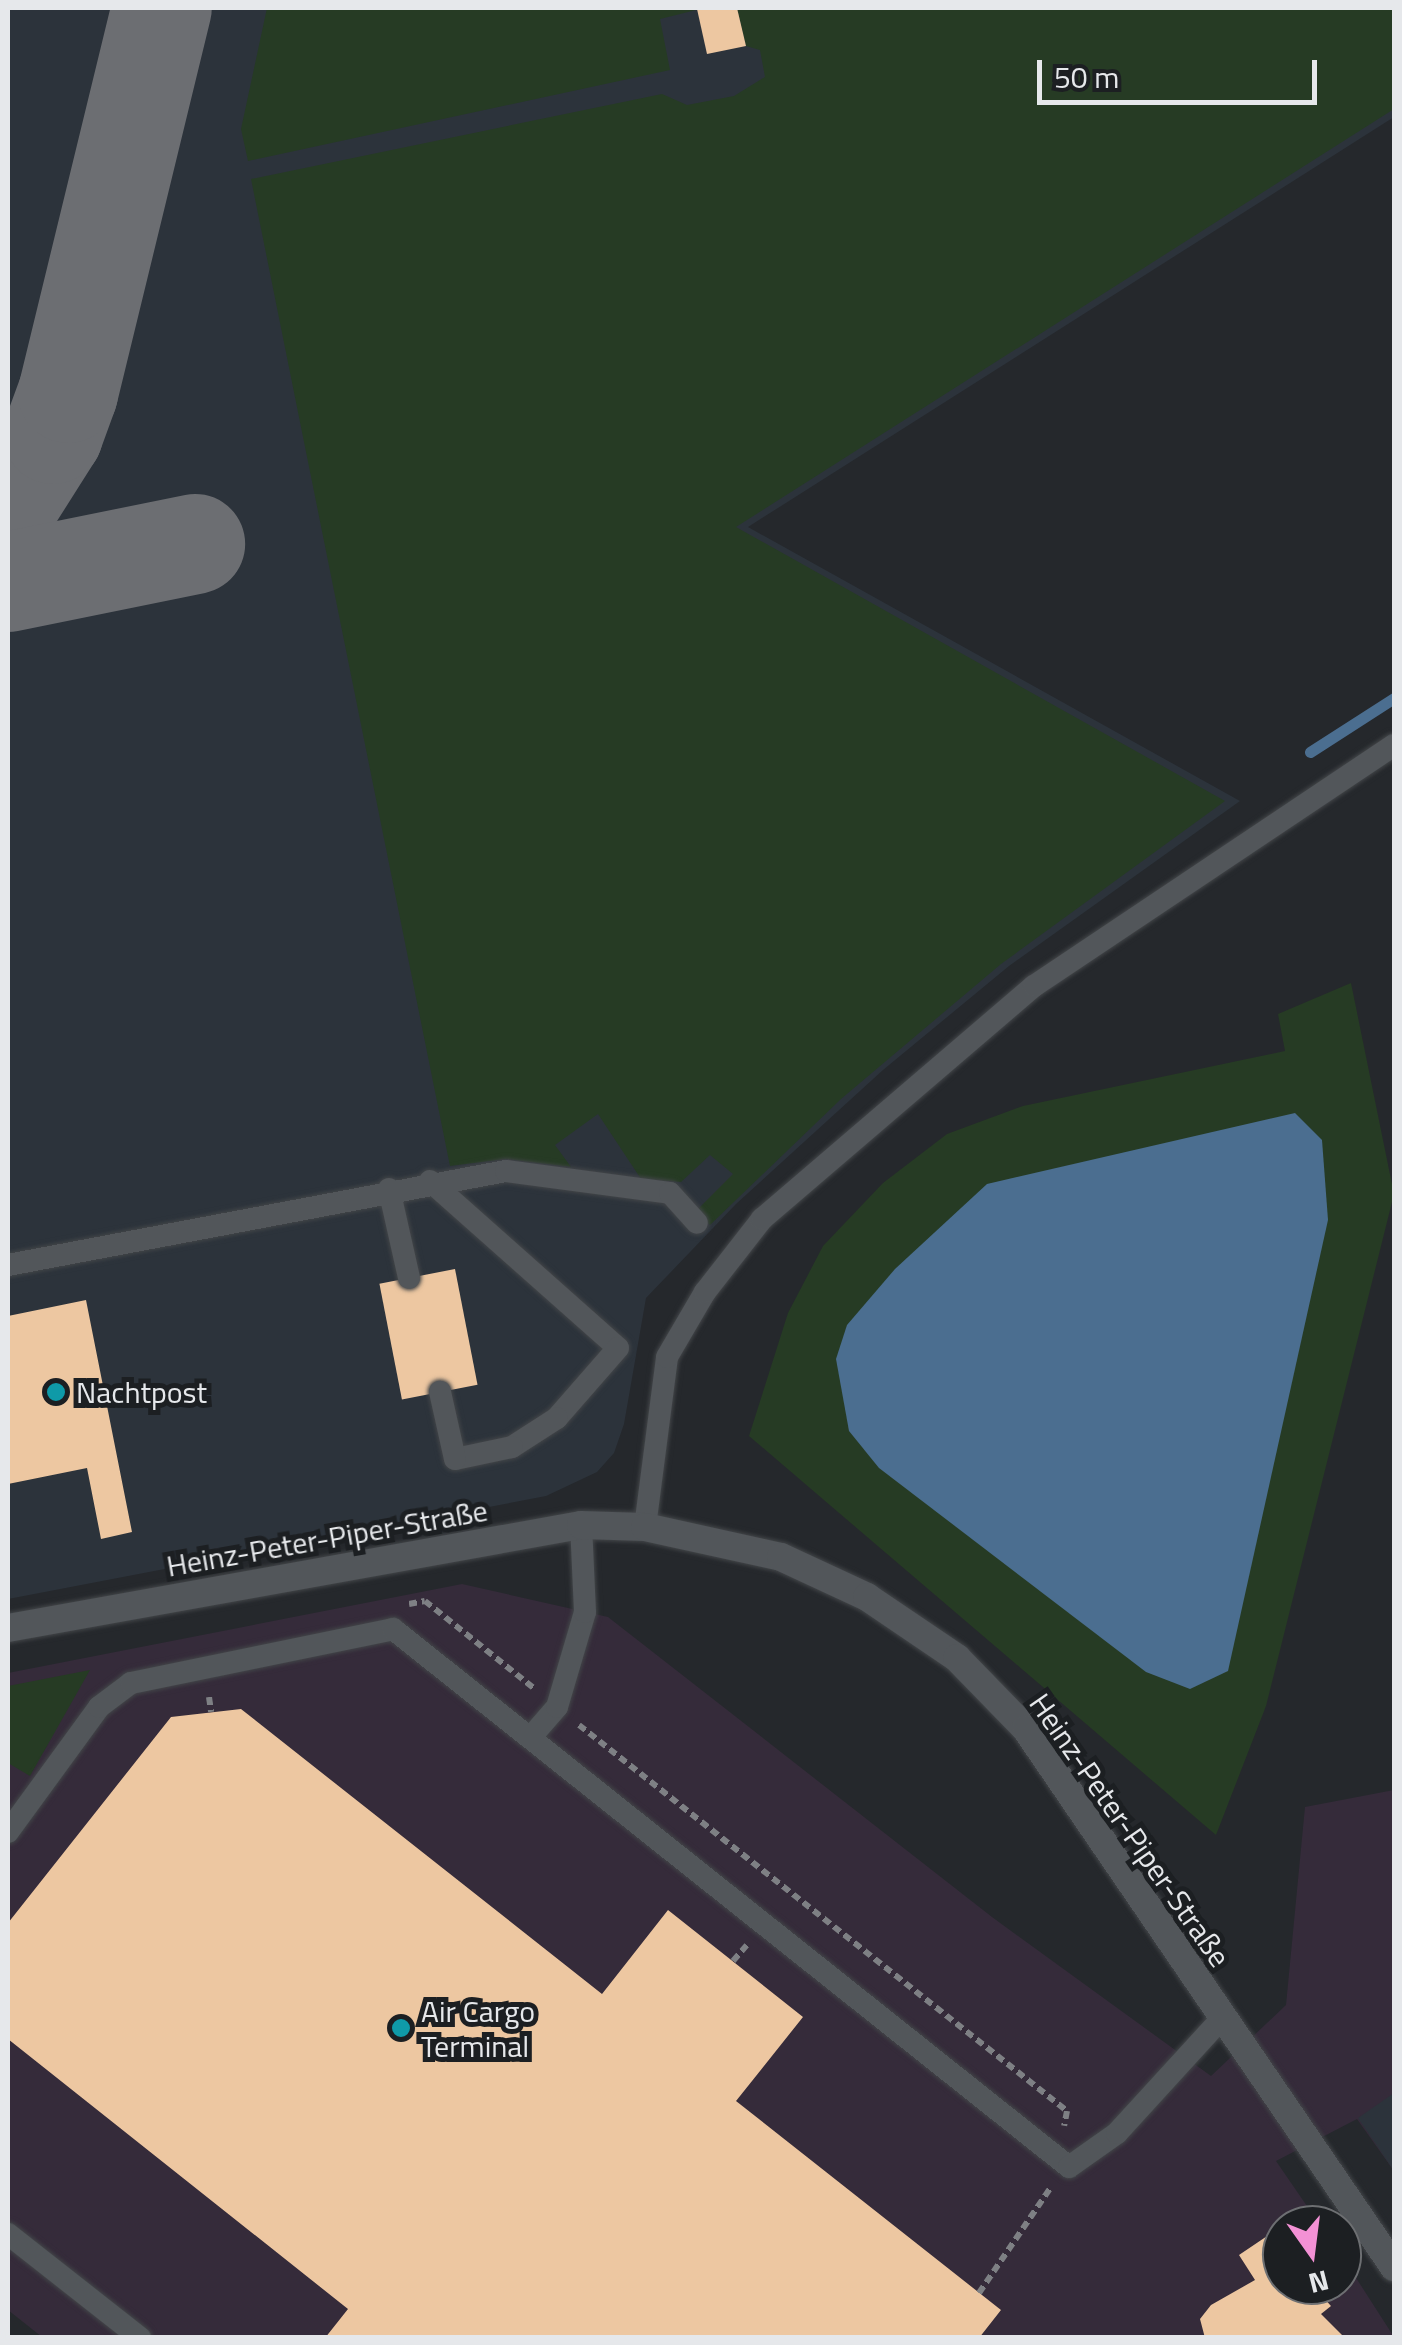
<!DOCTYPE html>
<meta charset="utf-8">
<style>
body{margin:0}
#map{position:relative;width:1402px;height:2345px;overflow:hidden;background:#25282c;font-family:"Titillium Web",sans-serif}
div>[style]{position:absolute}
.commercial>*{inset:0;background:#352b3a}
.built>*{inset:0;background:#2c333b}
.green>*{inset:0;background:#263b24}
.water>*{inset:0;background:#4b6e90}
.stream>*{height:11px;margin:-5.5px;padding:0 5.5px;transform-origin:5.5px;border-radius:5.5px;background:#4b6e90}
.taxiway>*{height:100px;margin:-50px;padding:0 50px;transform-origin:50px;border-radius:50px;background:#6c6e72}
.building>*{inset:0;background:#edc7a1;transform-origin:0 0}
.path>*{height:6px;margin-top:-3px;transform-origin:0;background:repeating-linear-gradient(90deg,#7e8084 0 8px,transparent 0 13px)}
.roads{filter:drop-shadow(0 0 2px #424548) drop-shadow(0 0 2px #424548)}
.service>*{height:22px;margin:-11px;padding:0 11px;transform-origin:11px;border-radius:11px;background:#52565a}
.minor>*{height:28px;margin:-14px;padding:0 14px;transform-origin:14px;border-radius:14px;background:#52565a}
.dots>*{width:28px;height:28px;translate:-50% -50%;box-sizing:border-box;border:5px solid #1c1f22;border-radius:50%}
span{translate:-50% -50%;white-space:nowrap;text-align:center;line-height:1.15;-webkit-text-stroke:10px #1c1f22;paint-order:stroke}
.poi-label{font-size:30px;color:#e6e8eb}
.left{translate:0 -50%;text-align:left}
.street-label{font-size:30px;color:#e6e8eb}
.frame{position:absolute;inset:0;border:10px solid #e6e8eb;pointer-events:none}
.north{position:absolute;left:1262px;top:2205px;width:100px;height:100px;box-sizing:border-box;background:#1c1f22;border:2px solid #6d6f72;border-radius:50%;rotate:166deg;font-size:28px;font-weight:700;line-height:40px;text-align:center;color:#e6e8eb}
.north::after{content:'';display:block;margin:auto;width:35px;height:45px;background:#f391d5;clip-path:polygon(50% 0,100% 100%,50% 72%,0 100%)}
.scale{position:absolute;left:1037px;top:60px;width:280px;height:45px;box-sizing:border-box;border:5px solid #e6e8eb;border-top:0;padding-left:12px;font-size:30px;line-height:35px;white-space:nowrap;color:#e6e8eb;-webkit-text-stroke:8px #1c1f22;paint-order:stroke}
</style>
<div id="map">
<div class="commercial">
<i style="clip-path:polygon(462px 1584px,608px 1617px,992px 1917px,1211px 2076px,1286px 2005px,1305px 1807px,1394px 1790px,1394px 2171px,1357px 2119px,1276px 2161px,1320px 2225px,1282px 2225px,1282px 2285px,1342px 2285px,1342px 2256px,1394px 2337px,42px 2337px,8px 2310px,8px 1673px)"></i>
</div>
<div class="built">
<i style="clip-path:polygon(8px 8px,1394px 8px,1394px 117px,748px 527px,1240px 801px,1009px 966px,883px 1070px,736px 1204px,646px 1298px,624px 1424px,614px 1453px,597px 1472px,546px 1496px,8px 1599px)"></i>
<i style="clip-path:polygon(1394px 2093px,1394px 2171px,1358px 2118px)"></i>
</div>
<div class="green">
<i style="clip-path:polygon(267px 8px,704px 8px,660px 19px,670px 70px,248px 161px,241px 129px)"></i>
<i style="clip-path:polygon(737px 8px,1394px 8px,1394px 109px,736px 527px,1225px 801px,1001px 964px,841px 1099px,710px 1225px,696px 1211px,733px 1174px,710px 1155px,681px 1182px,641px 1179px,598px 1114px,555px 1145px,571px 1167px,506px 1159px,450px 1166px,251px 179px,662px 94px,687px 105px,734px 96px,765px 77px,760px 50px,746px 46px)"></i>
<i style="clip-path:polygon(1351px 983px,1394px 1194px,1266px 1706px,1216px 1835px,749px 1436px,788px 1313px,823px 1246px,883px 1183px,947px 1134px,1023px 1106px,1285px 1051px,1278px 1014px)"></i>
<i style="clip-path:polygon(90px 1670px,30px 1776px,8px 1763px,8px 1686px)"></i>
</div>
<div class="water">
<i style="clip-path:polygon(1295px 1113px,1322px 1140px,1328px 1220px,1228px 1671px,1190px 1689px,1146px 1672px,879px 1468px,849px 1431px,836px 1359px,847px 1325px,895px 1269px,987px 1184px)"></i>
</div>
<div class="stream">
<i style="left:1310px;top:752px;width:100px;rotate:-32.7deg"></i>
</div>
<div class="taxiway">
<i style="left:8px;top:505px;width:84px;rotate:-57.6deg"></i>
<i style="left:53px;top:434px;width:44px;rotate:-69.9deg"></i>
<i style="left:68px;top:393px;width:396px;rotate:-76.3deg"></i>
<i style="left:8px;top:582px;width:191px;rotate:-11.5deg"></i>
</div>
<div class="building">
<i style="clip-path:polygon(737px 8px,746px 46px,707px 54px,697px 9px)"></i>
<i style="left:455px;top:1269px;width:118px;height:77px;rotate:79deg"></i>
<i style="clip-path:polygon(86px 1300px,132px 1532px,101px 1539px,87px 1468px,8px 1484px,8px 1316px)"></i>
<i style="clip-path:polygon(241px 1709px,602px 1994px,668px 1910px,803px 2017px,736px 2101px,1001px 2310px,979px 2338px,325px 2338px,348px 2309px,8px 2039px,8px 1923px,171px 1717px)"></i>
<i style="clip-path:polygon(1273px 2232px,1282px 2246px,1282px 2285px,1312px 2285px,1331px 2306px,1321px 2314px,1345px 2338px,1205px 2338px,1200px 2319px,1211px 2305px,1255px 2280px,1239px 2255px)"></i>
</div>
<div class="path">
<i style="left:409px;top:1604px;width:16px;rotate:-11deg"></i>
<i style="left:425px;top:1601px;width:141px;rotate:38.7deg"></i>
<i style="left:209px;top:1697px;width:15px;rotate:82deg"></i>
<i style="left:579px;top:1725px;width:622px;rotate:38.34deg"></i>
<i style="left:1067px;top:2111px;width:15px;rotate:101deg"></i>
<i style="left:733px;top:1961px;width:21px;rotate:-49deg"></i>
<i style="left:979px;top:2293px;width:128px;rotate:-55.8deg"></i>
</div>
<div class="roads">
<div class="service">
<i style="left:430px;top:1181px;width:251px;rotate:41.6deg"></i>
<i style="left:618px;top:1348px;width:93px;rotate:131.1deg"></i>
<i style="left:557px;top:1418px;width:54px;rotate:147.2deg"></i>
<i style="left:512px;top:1447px;width:58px;rotate:168.1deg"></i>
<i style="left:455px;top:1459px;width:69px;rotate:-102.6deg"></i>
<i style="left:389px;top:1189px;width:91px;rotate:77.3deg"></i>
<i style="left:8px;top:1265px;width:507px;rotate:-10.69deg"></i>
<i style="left:506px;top:1171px;width:165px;rotate:7.6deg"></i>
<i style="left:670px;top:1193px;width:40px;rotate:48deg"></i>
<i style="left:645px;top:1527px;width:171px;rotate:-82.6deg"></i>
<i style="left:667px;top:1357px;width:75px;rotate:-59.7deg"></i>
<i style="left:705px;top:1292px;width:93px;rotate:-52deg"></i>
<i style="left:762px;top:1219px;width:358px;rotate:-40.6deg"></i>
<i style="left:1034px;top:986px;width:433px;rotate:-33.8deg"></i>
<i style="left:530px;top:1738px;width:41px;rotate:-48.9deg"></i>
<i style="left:557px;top:1707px;width:99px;rotate:-73.6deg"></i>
<i style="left:585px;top:1612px;width:87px;rotate:-92.6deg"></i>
<i style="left:8px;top:1832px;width:155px;rotate:-53.9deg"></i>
<i style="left:99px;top:1707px;width:40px;rotate:-37deg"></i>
<i style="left:131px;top:1683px;width:268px;rotate:-11.6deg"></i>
<i style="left:393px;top:1629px;width:864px;rotate:38.51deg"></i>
<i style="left:1069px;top:2167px;width:59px;rotate:-35.3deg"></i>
<i style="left:1117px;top:2133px;width:156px;rotate:-47.6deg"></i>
<i style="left:8px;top:2234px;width:168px;rotate:38.2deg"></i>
</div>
<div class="minor">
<i style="left:8px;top:1628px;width:582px;rotate:-10.19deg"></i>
<i style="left:581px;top:1525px;width:64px;rotate:1.8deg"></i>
<i style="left:645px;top:1527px;width:139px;rotate:12.4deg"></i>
<i style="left:781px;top:1557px;width:95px;rotate:24.9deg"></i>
<i style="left:867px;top:1597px;width:109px;rotate:34.1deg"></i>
<i style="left:957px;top:1658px;width:99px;rotate:45.8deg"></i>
<i style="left:1026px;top:1729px;width:652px;rotate:55.63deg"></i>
</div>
</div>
<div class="dots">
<i style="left:56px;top:1392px;background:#0f9aa8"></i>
<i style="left:401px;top:2028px;background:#0f9aa8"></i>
</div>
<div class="poi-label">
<span class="left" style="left:76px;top:1392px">Nachtpost</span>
<span class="left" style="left:421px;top:2028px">Air Cargo<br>Terminal</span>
</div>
<div class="street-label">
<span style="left:327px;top:1538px;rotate:-10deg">Heinz-Peter-Piper-Straße</span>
<span style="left:1130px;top:1830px;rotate:55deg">Heinz-Peter-Piper-Straße</span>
</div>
<div class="frame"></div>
<div class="north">N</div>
<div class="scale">50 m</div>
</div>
